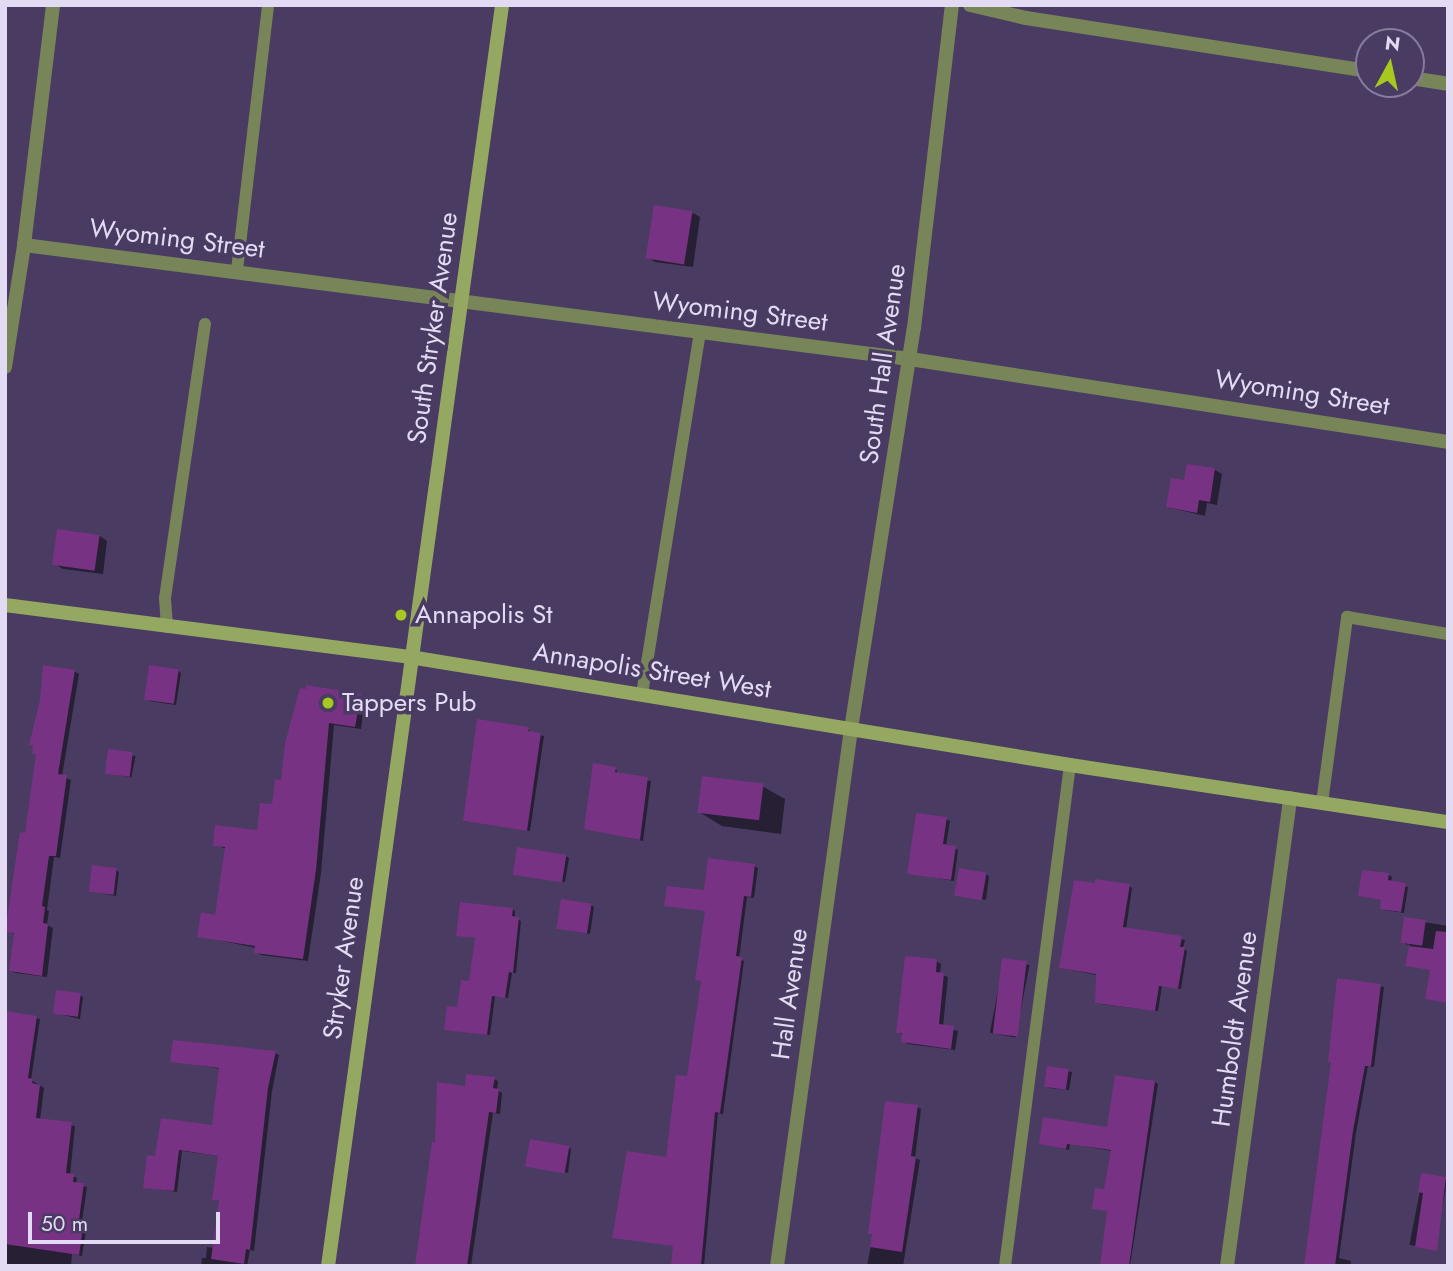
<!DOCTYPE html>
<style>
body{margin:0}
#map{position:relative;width:1453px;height:1271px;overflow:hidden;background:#4a3b62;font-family:Jost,sans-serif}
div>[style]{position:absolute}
.shadow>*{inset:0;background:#0007;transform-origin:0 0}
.building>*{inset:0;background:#773283;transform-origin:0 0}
.lane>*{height:12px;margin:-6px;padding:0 6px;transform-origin:6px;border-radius:6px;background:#788559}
.street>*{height:14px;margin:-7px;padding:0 7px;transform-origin:7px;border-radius:7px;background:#788559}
.secondary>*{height:14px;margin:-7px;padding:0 7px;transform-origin:7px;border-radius:7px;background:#95a861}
.dots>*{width:19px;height:19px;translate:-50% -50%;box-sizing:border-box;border:4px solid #4a3b62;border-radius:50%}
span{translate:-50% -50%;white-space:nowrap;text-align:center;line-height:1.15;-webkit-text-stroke:7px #4a3b62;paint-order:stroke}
.street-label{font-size:26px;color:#e3dbf3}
.poi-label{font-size:26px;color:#e3dbf3}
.left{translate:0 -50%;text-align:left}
.frame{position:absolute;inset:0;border:7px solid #e3dbf3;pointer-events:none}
.north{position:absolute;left:1355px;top:28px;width:70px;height:70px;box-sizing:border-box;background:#4a3b62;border:2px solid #877b9c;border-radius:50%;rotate:8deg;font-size:19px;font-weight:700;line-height:28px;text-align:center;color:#e3dbf3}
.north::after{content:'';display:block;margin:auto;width:24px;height:32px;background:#a7c820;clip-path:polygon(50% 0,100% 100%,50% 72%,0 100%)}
.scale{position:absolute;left:28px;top:1212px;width:192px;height:32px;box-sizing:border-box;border:4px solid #e3dbf3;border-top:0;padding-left:9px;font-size:21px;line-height:24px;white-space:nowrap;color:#e3dbf3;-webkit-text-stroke:5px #4a3b62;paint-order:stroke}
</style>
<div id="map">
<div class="shadow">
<i style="clip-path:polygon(693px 213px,700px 217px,693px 267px,655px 262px,648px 257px)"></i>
<i style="clip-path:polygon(1188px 466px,1215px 470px,1222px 474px,1217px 505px,1207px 503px,1205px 516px,1167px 507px,1186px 482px)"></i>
<i style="clip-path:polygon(100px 536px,107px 541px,103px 574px,63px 569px,55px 564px)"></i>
<i style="clip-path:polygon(74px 671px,79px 674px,62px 776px,71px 780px,60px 858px,54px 857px,47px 910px,49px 911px,47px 925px,53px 928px,47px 977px,16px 973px,11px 971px,15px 934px,7px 931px,27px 835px,38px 755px,33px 753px)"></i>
<i style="clip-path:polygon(178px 671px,181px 673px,176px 705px,149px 701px)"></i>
<i style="clip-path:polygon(360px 696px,365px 699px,361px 729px,334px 725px,321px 873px,308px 961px,261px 955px,256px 952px,256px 948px,199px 936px,217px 917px,227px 849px,215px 845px,258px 832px,274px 806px,283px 782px,287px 744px)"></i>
<i style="clip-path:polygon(528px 729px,531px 733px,544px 736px,530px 831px,464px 821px)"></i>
<i style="left:110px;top:751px;width:26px;height:22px;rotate:11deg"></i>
<i style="clip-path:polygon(616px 769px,618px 775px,651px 781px,643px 841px,586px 828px)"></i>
<i style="clip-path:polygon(762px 786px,785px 799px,781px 834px,722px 826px,699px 812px)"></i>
<i style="clip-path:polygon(946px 819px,950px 821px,946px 846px,958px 850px,954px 881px,909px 873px)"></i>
<i style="clip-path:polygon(566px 856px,569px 858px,565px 882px,515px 874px)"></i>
<i style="clip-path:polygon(754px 866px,758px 868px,754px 898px,747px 897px,739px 959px,744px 961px,723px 1114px,718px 1113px,704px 1266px,673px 1266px,675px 1246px,614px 1237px,667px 1159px,689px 1078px,702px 981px,697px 979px,707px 911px,705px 892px)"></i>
<i style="clip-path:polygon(116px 870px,119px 872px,116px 896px,90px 891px)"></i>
<i style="clip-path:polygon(986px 874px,989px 876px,986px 900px,957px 895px)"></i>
<i style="clip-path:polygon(1389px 875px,1392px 877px,1391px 882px,1408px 887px,1404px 913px,1385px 910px,1382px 908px,1383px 900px,1360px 896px)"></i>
<i style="clip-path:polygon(1129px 886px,1132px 888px,1126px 929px,1185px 940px,1183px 948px,1187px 951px,1181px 989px,1162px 986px,1158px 1011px,1100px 1004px,1096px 1002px,1097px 975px,1061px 968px)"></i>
<i style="clip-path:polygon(591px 905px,594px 907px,590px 934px,561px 929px)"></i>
<i style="clip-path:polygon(512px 909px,515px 911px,515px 918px,521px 921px,516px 973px,512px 973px,508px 998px,495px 996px,490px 1035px,449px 1030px,471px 983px,476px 938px,458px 935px)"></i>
<i style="clip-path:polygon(1405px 919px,1448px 926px,1448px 1003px,1427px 998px,1432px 970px,1407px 965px,1410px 945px,1405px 944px)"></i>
<i style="left:1004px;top:960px;width:26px;height:74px;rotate:11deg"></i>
<i style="clip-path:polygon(936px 961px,941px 964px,940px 974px,948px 977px,943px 1027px,958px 1031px,955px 1050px,908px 1044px,903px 1041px,904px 1035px,898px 1032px)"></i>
<i style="clip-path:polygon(1339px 980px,1384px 987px,1374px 1067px,1368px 1066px,1356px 1133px,1339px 1258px,1351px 1261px,1350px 1266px,1305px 1266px,1333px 1063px)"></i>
<i style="clip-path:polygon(80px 995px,83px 997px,80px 1019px,55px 1013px)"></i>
<i style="clip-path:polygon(5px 1013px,40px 1019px,31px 1080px,44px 1088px,40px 1120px,75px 1126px,70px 1175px,77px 1178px,76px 1184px,87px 1187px,81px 1228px,86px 1231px,82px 1256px,72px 1254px,71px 1266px,5px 1266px)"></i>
<i style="clip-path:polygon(275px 1053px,279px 1055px,272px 1091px,254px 1251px,250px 1250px,247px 1266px,201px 1266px,202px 1258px,206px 1258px,207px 1247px,215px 1248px,221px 1201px,214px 1199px,219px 1156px,182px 1151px,177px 1192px,145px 1187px,157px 1158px,213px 1127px,221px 1069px,172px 1061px)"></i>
<i style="clip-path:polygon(1049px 1067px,1072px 1072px,1069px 1090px,1049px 1088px)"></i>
<i style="clip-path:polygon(494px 1079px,498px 1081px,497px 1090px,502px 1093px,500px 1114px,493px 1113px,471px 1266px,416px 1266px,437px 1144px,466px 1088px)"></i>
<i style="clip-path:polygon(1155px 1082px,1158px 1084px,1130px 1266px,1102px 1266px,1108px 1211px,1094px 1208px,1106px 1191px,1112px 1151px,1070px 1144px,1069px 1150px,1040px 1143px,1109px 1129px)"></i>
<i style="clip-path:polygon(917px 1107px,921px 1109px,915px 1158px,920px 1160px,903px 1266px,867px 1266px,873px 1235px,870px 1233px)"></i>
<i style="clip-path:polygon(568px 1147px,571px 1149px,568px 1173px,526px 1165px)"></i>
<i style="left:1423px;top:1175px;width:25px;height:71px;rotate:11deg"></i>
</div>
<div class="building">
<i style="left:654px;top:205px;width:39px;height:54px;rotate:9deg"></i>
<i style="clip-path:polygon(1187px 464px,1215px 468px,1210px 502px,1199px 500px,1197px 513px,1166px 507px,1171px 478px,1184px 480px)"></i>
<i style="left:57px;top:529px;width:43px;height:36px;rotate:8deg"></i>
<i style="clip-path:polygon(43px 665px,75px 670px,58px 774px,67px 775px,56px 856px,49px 856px,42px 906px,45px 907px,43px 923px,48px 924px,42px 976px,9px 971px,14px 933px,5px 932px,20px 832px,25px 833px,36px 754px,32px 754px,33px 745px,29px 745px,40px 700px)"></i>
<i style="left:149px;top:665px;width:30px;height:35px;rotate:8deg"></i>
<i style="clip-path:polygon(306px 685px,361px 694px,355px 727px,329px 723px,316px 870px,303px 959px,254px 953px,255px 946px,197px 937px,201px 912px,215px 915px,225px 847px,213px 846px,215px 825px,257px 830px,260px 803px,272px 804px,275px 779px,281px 780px,285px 743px,300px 688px,306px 689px)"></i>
<i style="clip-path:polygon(477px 719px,529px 727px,528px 731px,541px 733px,527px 831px,463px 821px)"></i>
<i style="left:108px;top:749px;width:25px;height:25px;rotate:7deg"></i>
<i style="clip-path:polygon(593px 763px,616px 767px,615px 772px,648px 777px,640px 840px,584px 829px)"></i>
<i style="left:702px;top:776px;width:62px;height:37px;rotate:7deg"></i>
<i style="clip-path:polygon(916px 813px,947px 817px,943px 844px,956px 846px,951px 880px,907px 874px)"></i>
<i style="left:517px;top:847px;width:50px;height:28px;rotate:9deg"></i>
<i style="clip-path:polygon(708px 858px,755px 864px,751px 897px,744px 896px,736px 956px,742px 957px,720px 1113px,715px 1112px,701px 1266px,671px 1266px,673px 1246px,612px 1238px,627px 1151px,666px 1157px,676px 1075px,687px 1076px,701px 981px,695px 980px,705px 911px,664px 906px,667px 886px,704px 890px)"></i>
<i style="left:92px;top:865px;width:25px;height:27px;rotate:7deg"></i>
<i style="left:959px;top:868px;width:28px;height:28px;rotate:10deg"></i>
<i style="clip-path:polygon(1362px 870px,1389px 873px,1388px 880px,1406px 883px,1401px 912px,1380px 909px,1381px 900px,1358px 896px)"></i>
<i style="clip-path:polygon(1095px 879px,1130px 884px,1123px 927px,1182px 936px,1180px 947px,1185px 947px,1178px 989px,1159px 986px,1155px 1011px,1095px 1003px,1096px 974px,1059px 968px,1074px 880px,1095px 883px)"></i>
<i style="left:561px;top:899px;width:31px;height:30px;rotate:9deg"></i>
<i style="clip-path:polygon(460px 902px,513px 908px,512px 916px,519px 917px,513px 973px,509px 972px,505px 998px,492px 996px,487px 1035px,444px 1030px,447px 1006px,457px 1007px,461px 980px,469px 981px,475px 938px,456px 936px)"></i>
<i style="left:1404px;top:917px;width:22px;height:26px;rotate:8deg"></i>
<i style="clip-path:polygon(1436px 931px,1448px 932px,1448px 1003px,1425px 999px,1430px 970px,1405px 966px,1409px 946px,1433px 949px)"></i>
<i style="clip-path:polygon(905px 956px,937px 959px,936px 972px,944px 973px,939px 1024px,954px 1026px,951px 1049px,901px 1042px,902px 1033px,896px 1033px)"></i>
<i style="left:1002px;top:958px;width:25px;height:76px;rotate:7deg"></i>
<i style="clip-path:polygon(1337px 978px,1381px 984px,1371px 1066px,1365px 1066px,1353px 1131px,1335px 1266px,1304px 1266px,1331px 1062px,1328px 1062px)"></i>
<i style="left:56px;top:990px;width:25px;height:24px;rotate:7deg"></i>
<i style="clip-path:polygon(5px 1011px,37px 1016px,28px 1078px,33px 1079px,32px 1083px,40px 1085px,36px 1118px,72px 1122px,66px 1173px,74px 1174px,73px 1182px,84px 1183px,78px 1227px,83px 1227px,79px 1255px,5px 1244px)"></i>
<i style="clip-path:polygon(173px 1040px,276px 1051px,268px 1088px,250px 1250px,246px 1249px,244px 1264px,211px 1259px,219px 1200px,212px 1200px,218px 1156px,179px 1150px,174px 1191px,143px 1188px,147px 1155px,155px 1156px,161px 1118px,212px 1125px,219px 1068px,170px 1062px)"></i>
<i style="left:1047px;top:1066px;width:22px;height:21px;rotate:8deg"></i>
<i style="clip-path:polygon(466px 1074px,495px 1077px,493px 1088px,499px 1089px,496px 1113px,489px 1112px,467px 1266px,415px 1266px,432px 1142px,435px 1142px,437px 1082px,465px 1086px)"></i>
<i style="clip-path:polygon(1115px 1075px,1155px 1081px,1129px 1266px,1100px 1266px,1107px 1211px,1092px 1209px,1095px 1188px,1104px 1189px,1111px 1150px,1067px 1144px,1066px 1149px,1039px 1144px,1043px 1117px,1107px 1127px)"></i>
<i style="clip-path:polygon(885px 1101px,918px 1105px,911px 1156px,916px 1157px,902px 1252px,870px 1247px,872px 1234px,868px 1234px)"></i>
<i style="left:530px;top:1139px;width:40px;height:28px;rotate:10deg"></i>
<i style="clip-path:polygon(1421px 1173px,1446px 1177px,1437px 1251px,1415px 1247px,1423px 1193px,1418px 1192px)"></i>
</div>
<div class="lane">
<i style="left:237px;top:270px;width:267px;rotate:-83.3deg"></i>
<i style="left:167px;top:627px;width:29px;rotate:-94deg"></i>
<i style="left:165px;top:598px;width:277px;rotate:-81.7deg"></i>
<i style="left:642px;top:694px;width:367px;rotate:-80.9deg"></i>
<i style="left:1322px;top:803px;width:188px;rotate:-82.3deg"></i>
<i style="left:1347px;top:617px;width:102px;rotate:9.6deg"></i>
<i style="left:1005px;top:1266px;width:505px;rotate:-82.61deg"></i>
</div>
<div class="street">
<i style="left:970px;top:5px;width:57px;rotate:13.1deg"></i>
<i style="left:1026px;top:18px;width:347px;rotate:8.8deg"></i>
<i style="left:1411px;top:78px;width:37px;rotate:9deg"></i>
<i style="left:24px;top:245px;width:893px;rotate:7.33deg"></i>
<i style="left:910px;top:359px;width:544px;rotate:8.77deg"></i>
<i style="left:5px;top:367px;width:123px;rotate:-81.1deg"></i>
<i style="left:24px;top:245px;width:242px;rotate:-83.1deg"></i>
<i style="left:777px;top:1266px;width:542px;rotate:-82.15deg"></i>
<i style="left:851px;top:729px;width:406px;rotate:-81.1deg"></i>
<i style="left:914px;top:328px;width:325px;rotate:-83.3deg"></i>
<i style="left:1227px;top:1266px;width:472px;rotate:-82.3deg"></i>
</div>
<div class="secondary">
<i style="left:5px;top:605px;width:408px;rotate:7.3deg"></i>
<i style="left:410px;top:657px;width:669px;rotate:9.29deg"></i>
<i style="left:1070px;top:765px;width:382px;rotate:8.6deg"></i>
<i style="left:328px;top:1266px;width:1273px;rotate:-82.14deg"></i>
</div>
<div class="dots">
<i style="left:401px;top:615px;background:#a7c820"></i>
<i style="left:328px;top:703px;background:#a7c820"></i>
</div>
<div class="street-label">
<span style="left:177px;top:239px;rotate:7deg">Wyoming Street</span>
<span style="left:740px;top:312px;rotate:7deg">Wyoming Street</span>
<span style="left:433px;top:328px;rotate:-82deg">South Stryker Avenue</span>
<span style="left:883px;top:364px;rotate:-82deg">South Hall Avenue</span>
<span style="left:1302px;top:393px;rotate:9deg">Wyoming Street</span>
<span style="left:652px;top:671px;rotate:9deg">Annapolis Street West</span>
<span style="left:344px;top:958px;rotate:-82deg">Stryker Avenue</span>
<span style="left:790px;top:994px;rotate:-82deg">Hall Avenue</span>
<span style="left:1235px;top:1029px;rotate:-82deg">Humboldt Avenue</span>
</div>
<div class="poi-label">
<span class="left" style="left:415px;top:615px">Annapolis St</span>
<span class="left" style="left:342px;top:703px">Tappers Pub</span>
</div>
<div class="frame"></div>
<div class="north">N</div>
<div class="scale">50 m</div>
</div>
